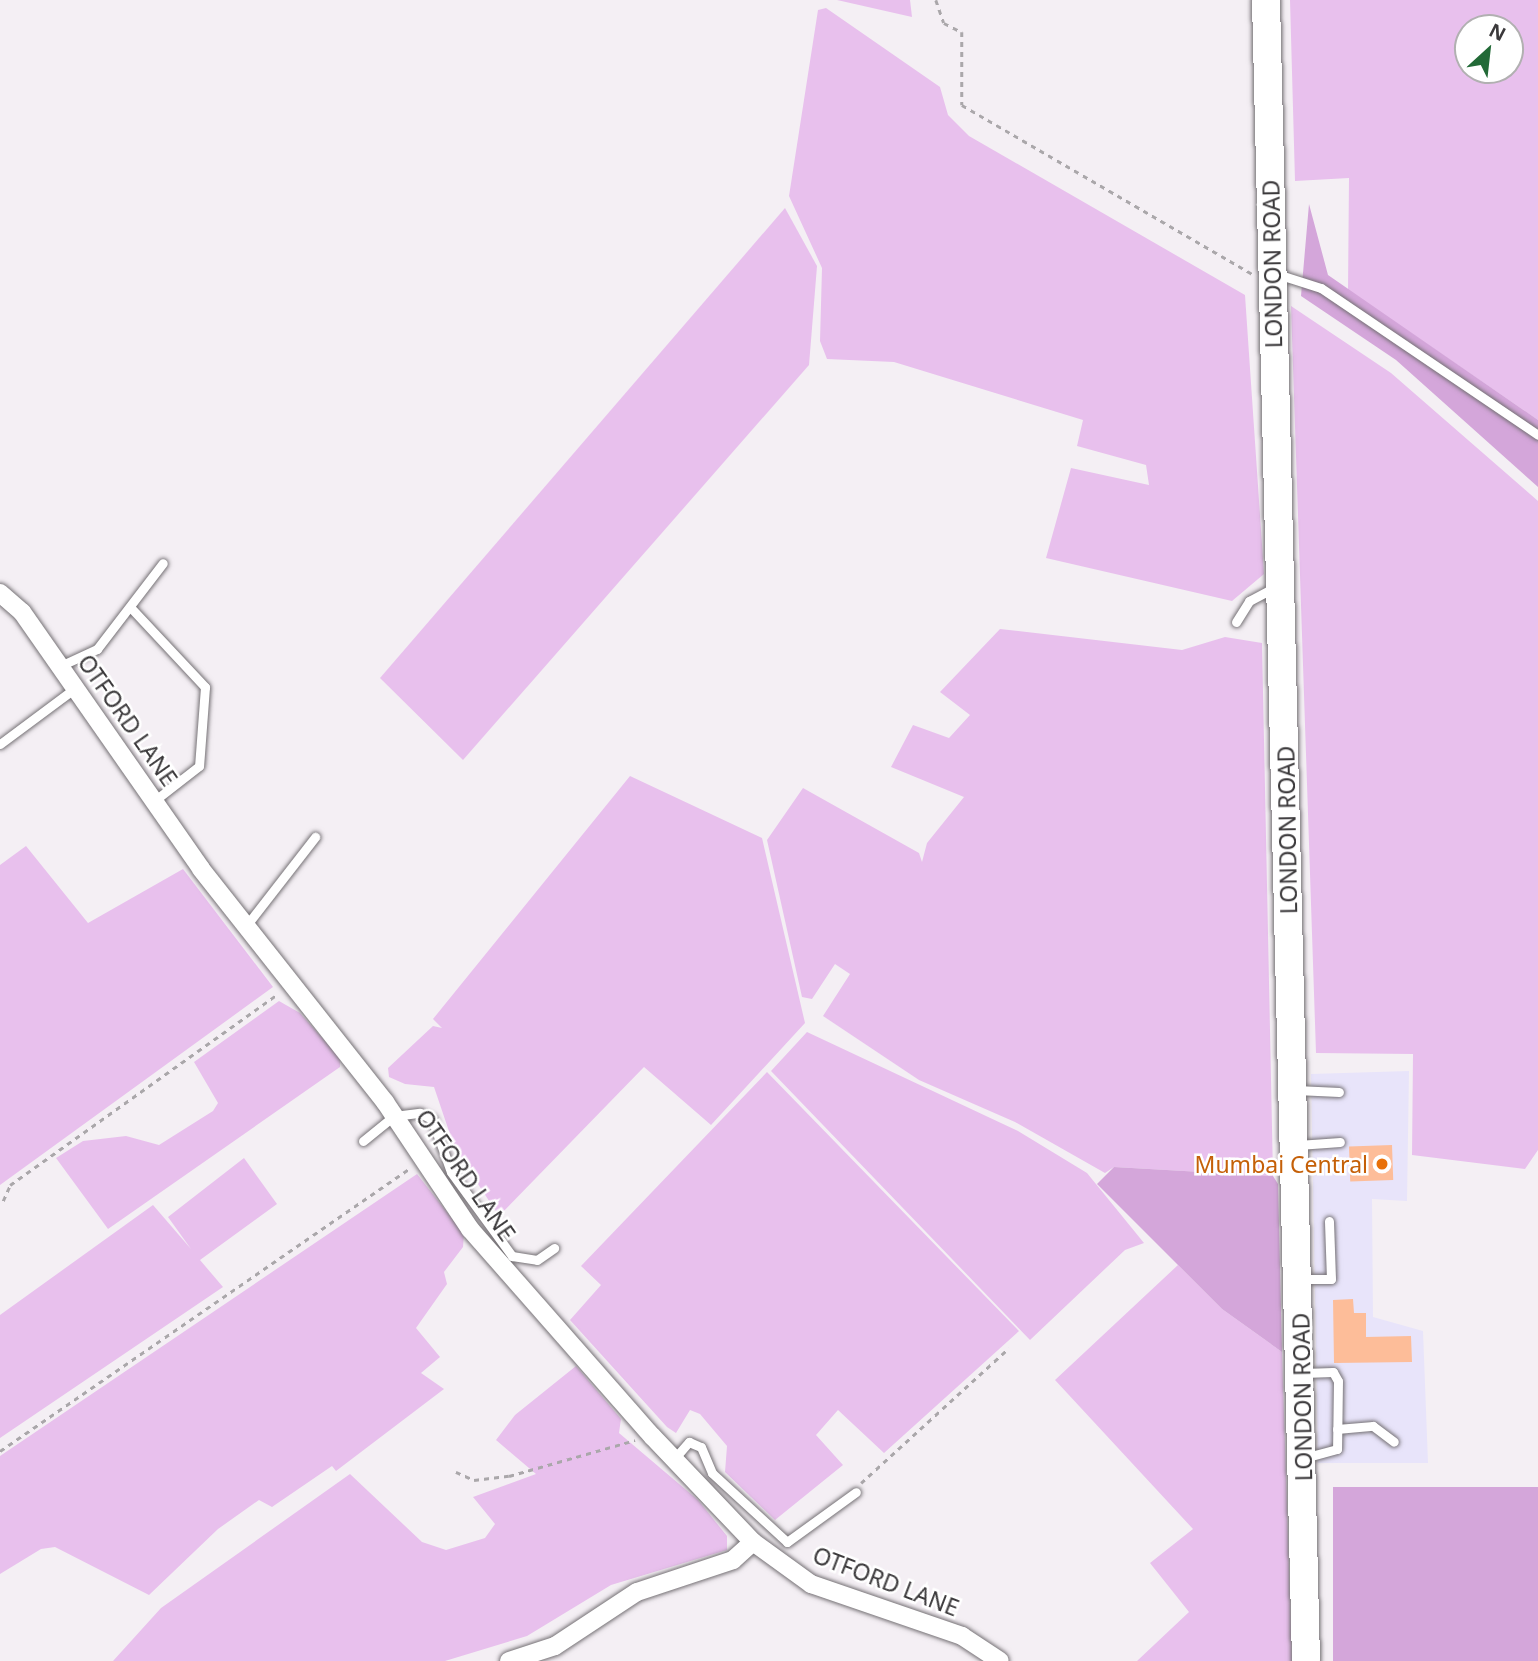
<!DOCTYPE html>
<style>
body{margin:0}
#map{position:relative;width:1538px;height:1661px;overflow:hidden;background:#f4eff4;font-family:"Noto Sans",sans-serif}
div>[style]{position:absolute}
.commercial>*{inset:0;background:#e8e4fa}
.green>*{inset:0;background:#e8c0ed}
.forest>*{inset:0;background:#d4a6da;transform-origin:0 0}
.building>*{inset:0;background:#fdbd99;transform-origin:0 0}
.path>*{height:2.5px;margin-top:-1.25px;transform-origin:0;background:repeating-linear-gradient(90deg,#aaa7aa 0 5px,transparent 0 10px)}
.roads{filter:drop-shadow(0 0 2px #757175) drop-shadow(0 0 2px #757175)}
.lane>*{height:9px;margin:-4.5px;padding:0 4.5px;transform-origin:4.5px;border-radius:4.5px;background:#fff}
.street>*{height:18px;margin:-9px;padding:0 9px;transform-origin:9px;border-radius:9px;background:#fff}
.primary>*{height:28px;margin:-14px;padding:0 14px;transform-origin:14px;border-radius:14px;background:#fff}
.dots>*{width:19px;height:19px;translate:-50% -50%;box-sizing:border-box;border:4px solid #fff;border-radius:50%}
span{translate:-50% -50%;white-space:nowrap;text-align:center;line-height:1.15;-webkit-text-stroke:5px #fff;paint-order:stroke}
.street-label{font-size:23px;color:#3b393b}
.food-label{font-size:23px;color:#c56008}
.right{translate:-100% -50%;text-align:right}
.north{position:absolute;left:1454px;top:14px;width:70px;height:70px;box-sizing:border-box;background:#fff;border:2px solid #b1b0b1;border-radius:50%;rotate:27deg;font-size:19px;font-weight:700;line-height:28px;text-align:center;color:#3b393b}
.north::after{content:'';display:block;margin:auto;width:24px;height:32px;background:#226a37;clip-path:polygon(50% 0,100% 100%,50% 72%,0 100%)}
</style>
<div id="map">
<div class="commercial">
<i style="clip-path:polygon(1409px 1071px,1407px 1201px,1372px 1199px,1373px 1317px,1423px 1331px,1428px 1463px,1318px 1463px,1311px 1074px)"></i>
</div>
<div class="green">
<i style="clip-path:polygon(837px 0,910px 0,912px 17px)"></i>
<i style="clip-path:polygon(evenodd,1290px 0,1538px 0,1538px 420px,1348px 290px,1349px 178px,1295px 181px,1290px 0,1468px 28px,1510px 28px,1510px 70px,1468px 70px,1468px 28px)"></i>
<i style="clip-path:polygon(826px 8px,940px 87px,948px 115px,969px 136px,1245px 295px,1264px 574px,1232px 601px,1046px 558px,1071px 468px,1149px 485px,1146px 465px,1077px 446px,1083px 420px,894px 362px,827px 359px,820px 341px,822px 268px,789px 196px,818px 10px)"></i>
<i style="clip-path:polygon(785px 208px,817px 266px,809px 365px,463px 760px,380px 678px)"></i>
<i style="clip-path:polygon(1291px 306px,1391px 373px,1538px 501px,1538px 1150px,1525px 1169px,1412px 1155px,1413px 1054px,1316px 1053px)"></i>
<i style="clip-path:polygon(1000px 629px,1182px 650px,1225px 637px,1262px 643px,1273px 1176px,1114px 1167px,1105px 1173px,1015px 1122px,919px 1080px,823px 1016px,850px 974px,835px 964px,812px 999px,802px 997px,767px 840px,803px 788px,919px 853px,922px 862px,927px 843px,964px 797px,891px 767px,913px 725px,949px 738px,970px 715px,940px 692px)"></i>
<i style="clip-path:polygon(630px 776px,762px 838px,805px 1023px,711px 1125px,644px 1067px,499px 1216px,455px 1149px,434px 1087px,405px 1084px,389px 1077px,388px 1068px,433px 1026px,442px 1028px,433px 1019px)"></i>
<i style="clip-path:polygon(26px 846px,88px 923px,183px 869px,273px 987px,0 1185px,0 865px)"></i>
<i style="clip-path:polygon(279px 1001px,300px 1013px,340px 1058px,340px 1067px,108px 1229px,56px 1158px,83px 1141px,126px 1136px,159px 1145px,213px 1111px,218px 1103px,194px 1062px)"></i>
<i style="clip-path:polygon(807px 1032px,1018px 1131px,1087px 1173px,1144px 1243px,1125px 1250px,1030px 1340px,771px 1071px)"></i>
<i style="clip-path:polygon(767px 1072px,1019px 1331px,884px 1453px,838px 1410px,816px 1435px,843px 1465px,775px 1520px,725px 1472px,727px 1446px,700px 1414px,690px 1410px,676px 1433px,667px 1427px,570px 1320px,601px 1285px,581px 1266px)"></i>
<i style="clip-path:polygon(244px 1158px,277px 1204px,200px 1260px,223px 1287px,0 1438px,0 1315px,153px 1205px,191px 1249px,168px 1217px)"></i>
<i style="clip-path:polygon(417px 1174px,464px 1234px,463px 1247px,444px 1272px,447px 1284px,416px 1328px,440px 1357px,421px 1373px,444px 1389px,336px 1471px,332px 1466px,272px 1507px,259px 1500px,218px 1529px,149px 1595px,55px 1547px,41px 1549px,0 1574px,0 1456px)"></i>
<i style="clip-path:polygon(1178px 1265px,1222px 1309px,1282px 1352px,1292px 1661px,1137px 1661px,1189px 1612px,1150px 1563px,1193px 1529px,1055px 1380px)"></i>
<i style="clip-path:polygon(576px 1366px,621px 1419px,619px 1433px,698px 1500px,727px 1536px,727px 1550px,611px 1585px,527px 1636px,445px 1661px,113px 1661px,161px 1608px,350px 1474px,422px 1542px,446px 1550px,485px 1538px,495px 1524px,473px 1497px,536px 1474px,496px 1440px,515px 1415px)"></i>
</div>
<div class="forest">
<i style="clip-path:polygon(1309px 204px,1328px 275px,1538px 420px,1538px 487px,1396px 360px,1301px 296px)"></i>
<i style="clip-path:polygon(1114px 1167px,1273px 1176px,1278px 1184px,1282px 1352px,1222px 1309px,1097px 1184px)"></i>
<i style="left:1538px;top:1487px;width:174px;height:205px;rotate:90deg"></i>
</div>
<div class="building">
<i style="left:1392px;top:1145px;width:35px;height:43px;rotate:88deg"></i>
<i style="clip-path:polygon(1353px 1299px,1354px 1313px,1366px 1313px,1366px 1337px,1411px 1336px,1412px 1362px,1334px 1363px,1333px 1300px)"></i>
</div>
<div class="path">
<i style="left:936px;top:0;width:24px;rotate:71deg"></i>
<i style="left:944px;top:23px;width:20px;rotate:27deg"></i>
<i style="left:962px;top:32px;width:73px;rotate:90deg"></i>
<i style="left:962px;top:105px;width:336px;rotate:30.2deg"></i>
<i style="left:3px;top:1201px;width:17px;rotate:-66deg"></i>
<i style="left:10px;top:1185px;width:329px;rotate:-35.5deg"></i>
<i style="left:0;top:1451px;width:497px;rotate:-34.6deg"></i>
<i style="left:456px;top:1472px;width:20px;rotate:24deg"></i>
<i style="left:474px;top:1480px;width:35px;rotate:-7deg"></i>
<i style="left:509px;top:1476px;width:131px;rotate:-15.9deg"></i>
<i style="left:861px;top:1483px;width:200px;rotate:-42.4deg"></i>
</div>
<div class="roads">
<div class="lane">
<i style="left:1277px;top:274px;width:46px;rotate:17.7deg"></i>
<i style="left:1321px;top:288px;width:262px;rotate:34.1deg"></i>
<i style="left:132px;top:609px;width:107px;rotate:46.9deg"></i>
<i style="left:205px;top:687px;width:79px;rotate:94.3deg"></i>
<i style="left:199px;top:766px;width:57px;rotate:142.1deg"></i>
<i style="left:1236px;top:622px;width:25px;rotate:-58deg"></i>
<i style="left:1249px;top:601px;width:32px;rotate:-28deg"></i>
<i style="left:60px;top:666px;width:41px;rotate:-24.7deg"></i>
<i style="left:97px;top:649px;width:108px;rotate:-52.5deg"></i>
<i style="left:0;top:744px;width:94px;rotate:-36.7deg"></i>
<i style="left:246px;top:926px;width:113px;rotate:-52.2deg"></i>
<i style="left:1296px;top:1090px;width:43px;rotate:2.7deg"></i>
<i style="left:363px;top:1141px;width:40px;rotate:-39deg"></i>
<i style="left:394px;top:1116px;width:26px;rotate:-7deg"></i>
<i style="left:420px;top:1113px;width:13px;rotate:27deg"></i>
<i style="left:432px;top:1119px;width:56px;rotate:70.3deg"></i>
<i style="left:451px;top:1172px;width:104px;rotate:54deg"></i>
<i style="left:512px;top:1256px;width:25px;rotate:9deg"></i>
<i style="left:537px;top:1260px;width:21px;rotate:-35deg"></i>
<i style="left:1298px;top:1145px;width:42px;rotate:-4.1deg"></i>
<i style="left:1301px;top:1279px;width:30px"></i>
<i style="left:1331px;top:1279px;width:58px;rotate:-92deg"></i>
<i style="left:1303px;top:1373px;width:30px;rotate:-2deg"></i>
<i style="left:1333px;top:1372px;width:10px;rotate:61deg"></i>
<i style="left:1338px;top:1381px;width:68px;rotate:90.8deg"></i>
<i style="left:1337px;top:1449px;width:34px;rotate:165deg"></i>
<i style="left:1337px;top:1429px;width:36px;rotate:-5deg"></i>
<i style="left:1373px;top:1426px;width:26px;rotate:37deg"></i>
<i style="left:674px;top:1459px;width:23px;rotate:-49deg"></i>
<i style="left:689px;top:1442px;width:13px;rotate:23deg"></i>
<i style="left:701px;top:1447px;width:28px;rotate:67deg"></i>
<i style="left:712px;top:1473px;width:102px;rotate:42.6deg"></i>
<i style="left:787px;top:1542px;width:85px;rotate:-35.9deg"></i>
</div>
<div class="street">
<i style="left:0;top:593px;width:29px;rotate:41deg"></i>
<i style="left:22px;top:612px;width:313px;rotate:55.1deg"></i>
<i style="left:201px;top:869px;width:297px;rotate:51.7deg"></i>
<i style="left:385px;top:1102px;width:153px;rotate:56.2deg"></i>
<i style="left:470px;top:1229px;width:276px;rotate:48.7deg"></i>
<i style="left:652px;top:1436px;width:146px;rotate:46.4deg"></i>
<i style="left:753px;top:1542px;width:72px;rotate:35.9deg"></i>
<i style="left:811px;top:1584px;width:160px;rotate:19deg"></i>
<i style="left:962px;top:1636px;width:45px;rotate:33.3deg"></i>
<i style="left:509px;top:1661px;width:48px;rotate:-18.1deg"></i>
<i style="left:555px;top:1646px;width:98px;rotate:-33.4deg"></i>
<i style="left:637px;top:1592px;width:101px;rotate:-18.4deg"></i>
<i style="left:733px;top:1560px;width:27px;rotate:-42deg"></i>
</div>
<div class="primary">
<i style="left:1266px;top:0;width:1661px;rotate:88.62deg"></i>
</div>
</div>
<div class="dots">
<i style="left:1382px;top:1164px;background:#e8710a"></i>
</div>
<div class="street-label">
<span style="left:1272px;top:264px;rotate:-91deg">LONDON ROAD</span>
<span style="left:128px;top:720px;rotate:55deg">OTFORD LANE</span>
<span style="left:1287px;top:830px;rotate:-91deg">LONDON ROAD</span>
<span style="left:466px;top:1175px;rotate:55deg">OTFORD LANE</span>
<span style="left:1302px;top:1397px;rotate:-91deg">LONDON ROAD</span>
<span style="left:886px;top:1581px;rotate:21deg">OTFORD LANE</span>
</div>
<div class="food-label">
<span class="right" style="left:1368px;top:1164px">Mumbai Central</span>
</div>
<div class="north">N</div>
</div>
